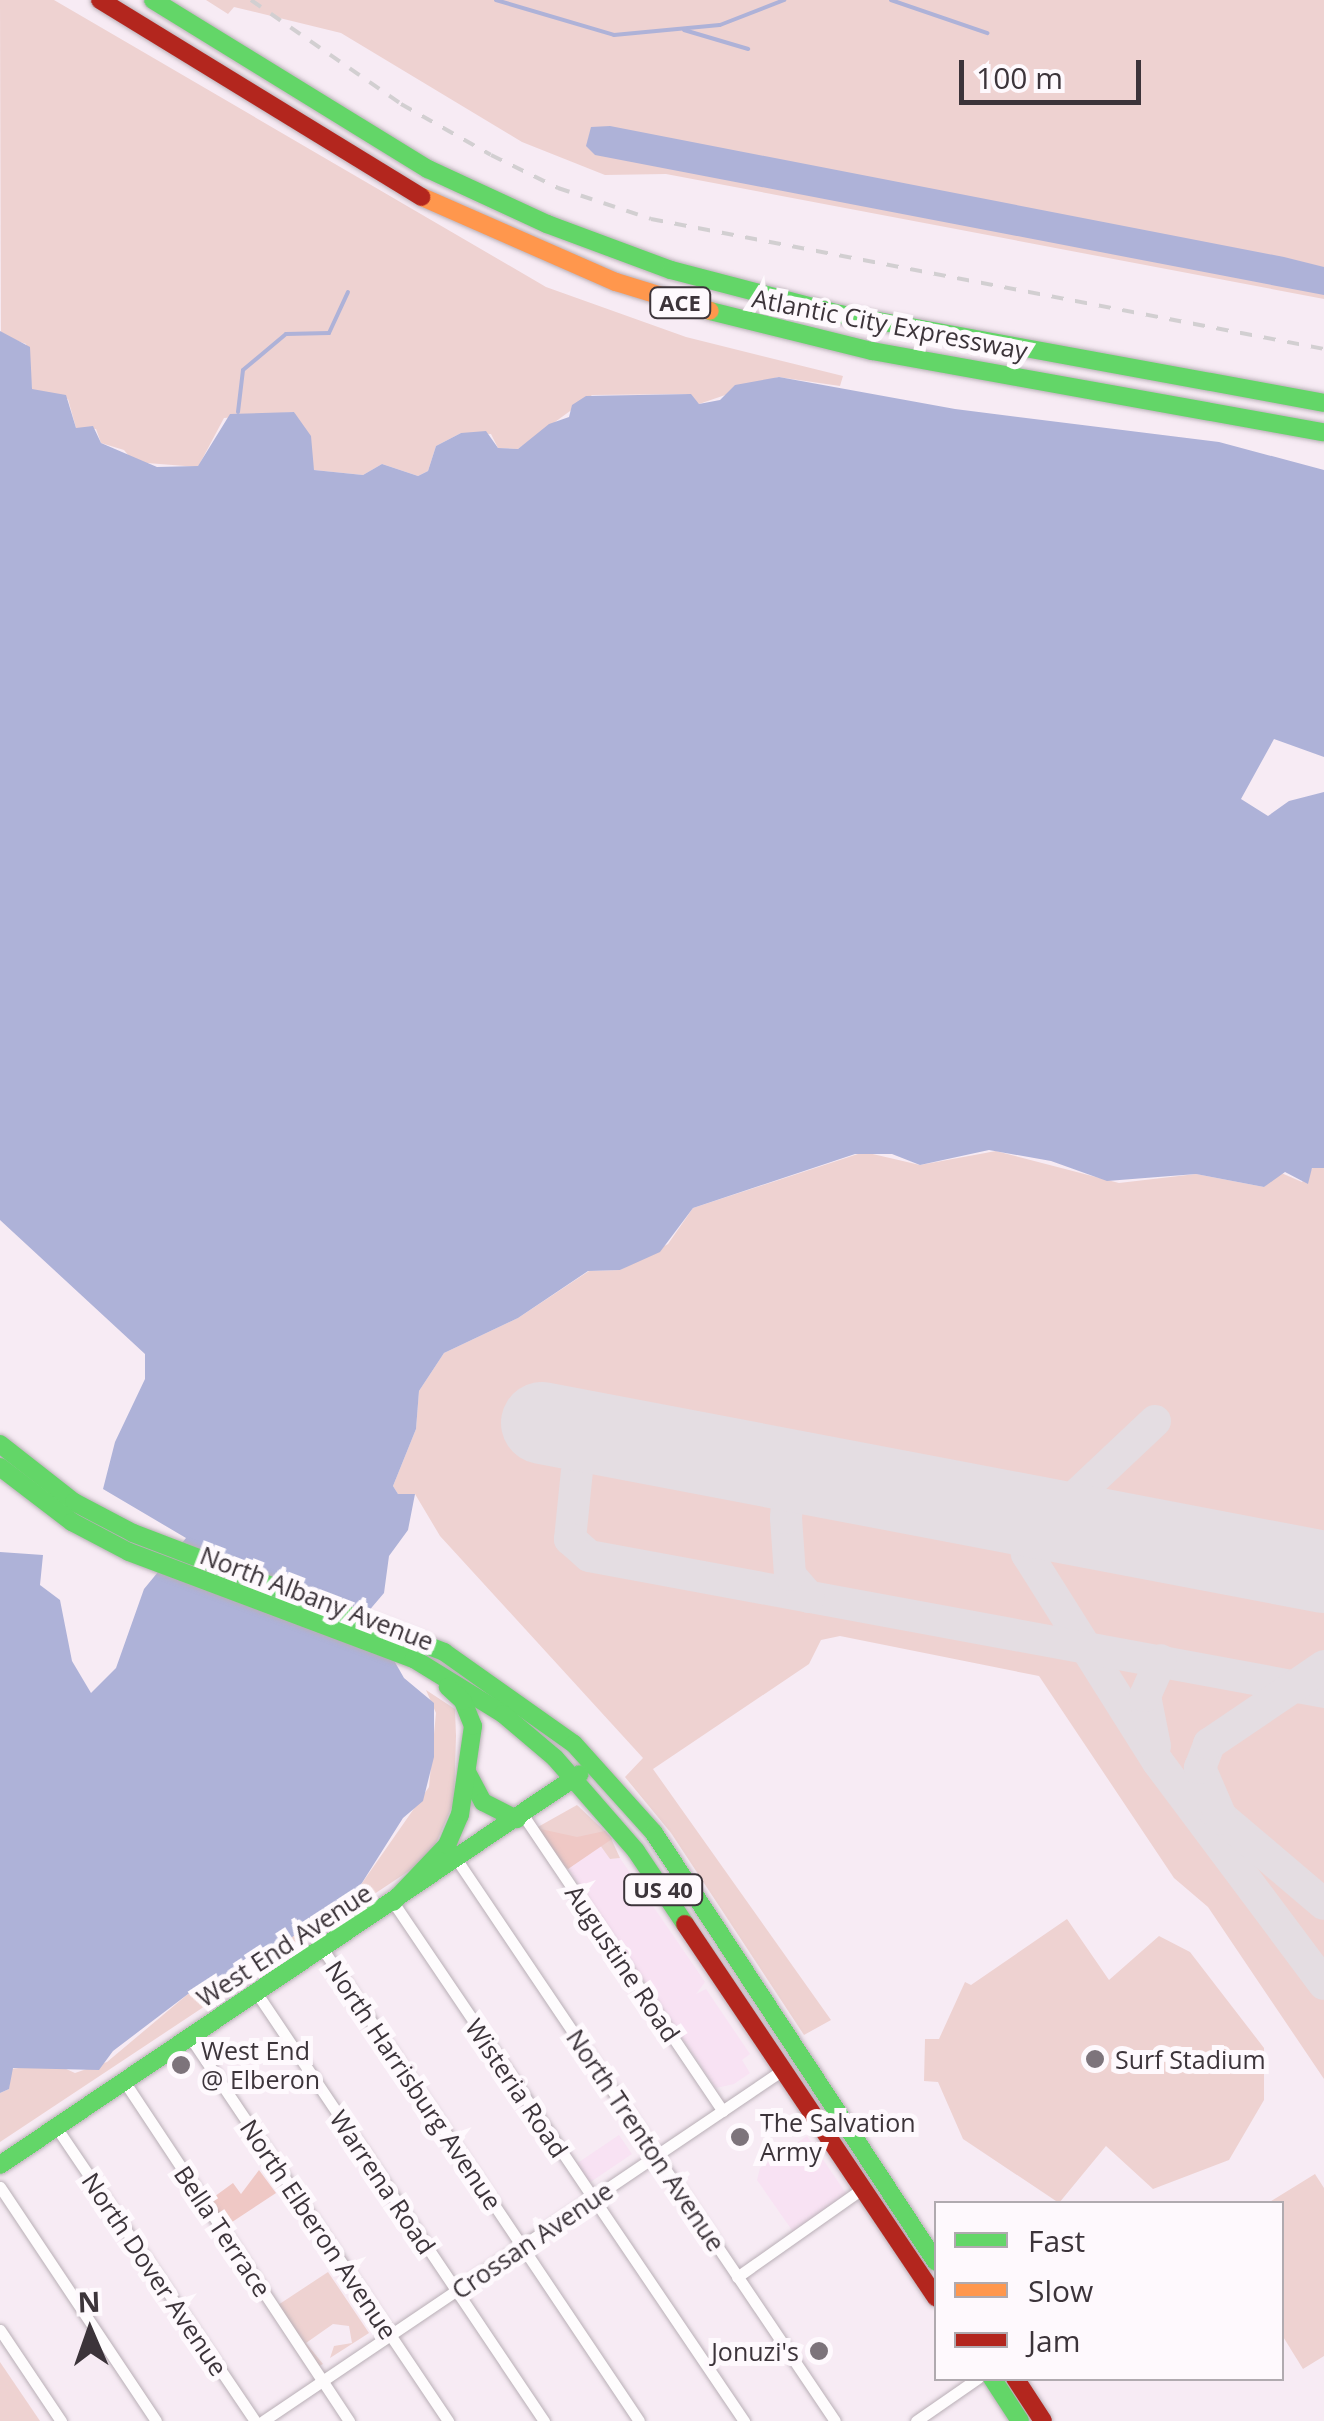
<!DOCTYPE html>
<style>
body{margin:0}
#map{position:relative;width:1324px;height:2421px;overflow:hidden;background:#f7ebf4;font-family:"Open Sans",sans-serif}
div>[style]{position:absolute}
.built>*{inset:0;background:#f8e2f3;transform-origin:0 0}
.green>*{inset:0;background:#eed2d1}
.forest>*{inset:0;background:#efc8c5}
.water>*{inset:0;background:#aeb2d8}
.stream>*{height:4px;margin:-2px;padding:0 2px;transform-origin:2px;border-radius:2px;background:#aeb2d8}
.taxiway>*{height:32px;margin:-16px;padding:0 16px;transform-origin:16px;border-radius:16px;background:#e4dde2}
.runway>*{height:82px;margin:-41px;padding:0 41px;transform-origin:41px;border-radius:41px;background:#e4dde2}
.roads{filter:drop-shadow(0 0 2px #b9afb6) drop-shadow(0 0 2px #b9afb6)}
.street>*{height:11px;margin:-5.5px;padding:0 5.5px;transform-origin:5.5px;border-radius:5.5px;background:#fefcfd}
.fast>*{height:18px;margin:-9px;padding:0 9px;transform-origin:9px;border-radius:9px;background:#63d668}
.slow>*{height:18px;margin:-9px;padding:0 9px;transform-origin:9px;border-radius:9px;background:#ff974d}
.jam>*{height:18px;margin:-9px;padding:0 9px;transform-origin:9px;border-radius:9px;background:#b3261e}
.rail>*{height:4px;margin-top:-2px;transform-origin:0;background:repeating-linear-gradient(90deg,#d2cfd1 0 12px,transparent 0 24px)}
.dots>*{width:28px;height:28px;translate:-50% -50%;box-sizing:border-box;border:5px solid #fef9fd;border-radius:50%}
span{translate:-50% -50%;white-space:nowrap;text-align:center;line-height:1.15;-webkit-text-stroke:10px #fef9fd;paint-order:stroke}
.shield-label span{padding:2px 8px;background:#fef9fd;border:2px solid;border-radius:8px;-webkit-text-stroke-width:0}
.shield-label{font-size:22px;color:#3c343a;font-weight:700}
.street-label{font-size:25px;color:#3c343a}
.poi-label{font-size:25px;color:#3c343a}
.left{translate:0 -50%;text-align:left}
.right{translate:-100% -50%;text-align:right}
.legend{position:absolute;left:934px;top:2201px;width:350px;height:180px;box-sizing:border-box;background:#fef9fd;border:2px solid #b0aaaf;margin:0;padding:12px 18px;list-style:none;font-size:30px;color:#3c343a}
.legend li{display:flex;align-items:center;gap:20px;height:50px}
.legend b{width:50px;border:2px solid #b0aaaf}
.north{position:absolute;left:40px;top:2281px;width:100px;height:100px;-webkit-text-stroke:8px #fef9fd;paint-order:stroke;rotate:358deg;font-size:28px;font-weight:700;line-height:40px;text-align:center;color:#3c343a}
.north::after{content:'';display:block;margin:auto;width:35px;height:45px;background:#3c343a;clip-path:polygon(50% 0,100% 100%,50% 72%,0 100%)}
.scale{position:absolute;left:959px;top:60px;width:182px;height:45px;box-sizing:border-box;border:5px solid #3c343a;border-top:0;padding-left:12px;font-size:30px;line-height:35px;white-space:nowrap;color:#3c343a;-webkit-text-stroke:8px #fef9fd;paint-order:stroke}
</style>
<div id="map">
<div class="built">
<i style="clip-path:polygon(601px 1845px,610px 1859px,620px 1858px,705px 1982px,696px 1994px,706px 1989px,750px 2054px,742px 2060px,750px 2073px,734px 2084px,716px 2088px,568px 1869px)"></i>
<i style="left:619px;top:2135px;width:23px;height:53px;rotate:56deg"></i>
<i style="clip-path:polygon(807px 2136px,850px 2199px,796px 2236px,757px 2180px,760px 2168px)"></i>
</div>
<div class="green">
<i style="clip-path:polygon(0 0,54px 0,546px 287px,686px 337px,843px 376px,840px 386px,778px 377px,699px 404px,686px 394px,592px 395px,518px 449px,498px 448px,491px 434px,461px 433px,436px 446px,428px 471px,418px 476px,382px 464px,363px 475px,314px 470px,294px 412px,224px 418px,198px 467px,134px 462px,124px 450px,101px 443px,96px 429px,76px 428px,68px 399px,32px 390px,26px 344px,1px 335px)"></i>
<i style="clip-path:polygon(206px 0,1324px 0,1324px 299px,666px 174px,605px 175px,522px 142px,341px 33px,234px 7px,228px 14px)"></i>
<i style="clip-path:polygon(996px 1151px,1119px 1183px,1196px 1174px,1264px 1187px,1279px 1172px,1302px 1182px,1314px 1166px,1324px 1168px,1324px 2079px,1208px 1907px,1174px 1878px,1039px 1676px,840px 1636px,821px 1640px,809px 1664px,653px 1769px,831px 2020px,804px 2035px,671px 1833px,625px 1777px,643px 1758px,440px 1536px,415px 1494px,398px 1494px,393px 1486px,416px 1429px,419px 1391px,444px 1353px,518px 1318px,589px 1271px,620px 1270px,668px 1244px,693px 1208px,864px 1152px,920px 1165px)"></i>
<i style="clip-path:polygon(426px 1690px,455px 1709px,456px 1736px,454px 1802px,430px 1857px,0 2142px,0 2093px,9px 2089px,10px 2069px,55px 2064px,75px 2073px,107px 2062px,188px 1994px,360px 1886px,429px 1787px,436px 1713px)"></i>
<i style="clip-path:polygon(577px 1805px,610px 1836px,620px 1858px,610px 1859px,600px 1845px,568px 1869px,554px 1859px,536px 1828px)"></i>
<i style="clip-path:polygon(1067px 1919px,1109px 1980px,1159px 1936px,1190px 1952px,1264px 2048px,1264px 2100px,1229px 2160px,1153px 2189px,1106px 2146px,1059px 2203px,963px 2139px,938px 2082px,924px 2081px,925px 2039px,939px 2039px,965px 1982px,971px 1985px)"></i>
<i style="clip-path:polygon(1315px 2174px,1324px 2188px,1324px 2356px,1303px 2369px,1282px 2335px,1282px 2204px,1268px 2203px)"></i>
<i style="clip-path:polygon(328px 2272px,369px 2333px,330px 2358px,334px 2346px,352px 2343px,349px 2326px,333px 2324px,306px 2343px,323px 2364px,318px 2367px,278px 2305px)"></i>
<i style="clip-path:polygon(0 2362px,40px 2421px,0 2421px)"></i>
</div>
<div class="forest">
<i style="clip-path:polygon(536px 1828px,577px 1837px,605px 1831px,612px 1839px,568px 1869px)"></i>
<i style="clip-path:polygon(259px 2170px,276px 2193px,226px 2226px,207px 2202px,233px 2183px,241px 2194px)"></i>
</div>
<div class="water">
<i style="clip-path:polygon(610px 126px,1284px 257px,1324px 267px,1324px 295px,595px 155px,586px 146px,591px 127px)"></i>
<i style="clip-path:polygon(0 331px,30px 347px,32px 389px,66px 395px,76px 428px,93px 426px,101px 443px,157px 467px,198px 466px,230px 414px,294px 412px,311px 436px,314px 470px,363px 475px,382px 464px,418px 476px,428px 471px,436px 446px,461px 433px,486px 431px,498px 448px,518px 449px,549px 424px,569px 417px,572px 405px,586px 396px,691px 394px,699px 404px,720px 400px,735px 385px,779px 377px,955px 409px,1219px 442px,1324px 470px,1324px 757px,1274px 739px,1241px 799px,1268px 816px,1289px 801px,1324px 792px,1324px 1168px,1312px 1168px,1308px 1184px,1285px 1172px,1264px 1187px,1196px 1174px,1107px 1181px,1051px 1161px,989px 1150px,920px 1165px,892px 1154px,855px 1154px,693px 1208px,660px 1252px,620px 1270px,588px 1271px,518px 1318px,444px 1353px,419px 1391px,416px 1429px,393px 1486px,398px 1494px,415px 1494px,408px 1530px,389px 1556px,384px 1593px,367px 1613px,404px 1678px,434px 1703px,434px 1757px,423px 1801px,403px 1818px,360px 1886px,263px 1959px,188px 1994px,113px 2051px,99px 2070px,13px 2068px,9px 2089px,0 2093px,0 1552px,43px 1555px,40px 1585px,60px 1600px,72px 1661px,91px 1693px,116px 1668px,144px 1589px,186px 1538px,103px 1489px,115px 1442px,145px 1379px,145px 1354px,0 1220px)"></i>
</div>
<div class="stream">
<i style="left:496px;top:0;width:123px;rotate:16.5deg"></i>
<i style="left:614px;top:35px;width:106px;rotate:-5.4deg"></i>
<i style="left:720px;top:25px;width:69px;rotate:-21.3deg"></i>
<i style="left:891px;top:0;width:102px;rotate:19deg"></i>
<i style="left:684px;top:30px;width:67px;rotate:16.5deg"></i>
<i style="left:238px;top:412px;width:42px;rotate:-83.2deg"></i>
<i style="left:243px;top:370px;width:56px;rotate:-39.9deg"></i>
<i style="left:286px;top:334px;width:43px;rotate:-1.3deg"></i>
<i style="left:329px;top:333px;width:45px;rotate:-65.1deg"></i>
</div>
<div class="taxiway">
<i style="left:1155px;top:1421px;width:117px;rotate:136.7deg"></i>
<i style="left:1070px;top:1501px;width:38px;rotate:155deg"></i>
<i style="left:1035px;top:1517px;width:25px;rotate:119deg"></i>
<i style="left:1023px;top:1539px;width:16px;rotate:75deg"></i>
<i style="left:1027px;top:1554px;width:246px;rotate:57.8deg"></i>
<i style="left:1158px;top:1762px;width:277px;rotate:53.2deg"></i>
<i style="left:581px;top:1431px;width:109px;rotate:95.8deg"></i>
<i style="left:570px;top:1539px;width:25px;rotate:42deg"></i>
<i style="left:589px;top:1556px;width:747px;rotate:10.48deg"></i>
<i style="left:809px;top:1597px;width:29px;rotate:-131deg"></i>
<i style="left:790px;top:1575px;width:57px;rotate:-94deg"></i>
<i style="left:786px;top:1518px;width:27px;rotate:-86deg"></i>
<i style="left:788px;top:1491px;width:29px;rotate:-36deg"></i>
<i style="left:1155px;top:1746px;width:51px;rotate:-101.3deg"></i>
<i style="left:1145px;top:1696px;width:39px;rotate:-66deg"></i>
<i style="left:1213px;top:1810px;width:145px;rotate:40.3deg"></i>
<i style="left:1222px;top:1819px;width:56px;rotate:-113.3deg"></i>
<i style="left:1200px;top:1768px;width:26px;rotate:-69deg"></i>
<i style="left:1209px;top:1744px;width:139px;rotate:-34.1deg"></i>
</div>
<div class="runway">
<i style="left:542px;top:1423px;width:796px;rotate:10.79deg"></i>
</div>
<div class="roads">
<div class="street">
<i style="left:523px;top:1815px;width:357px;rotate:56deg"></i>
<i style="left:457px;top:1860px;width:676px;rotate:56.03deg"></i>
<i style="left:393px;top:1902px;width:627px;rotate:55.93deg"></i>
<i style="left:322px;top:1948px;width:569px;rotate:56.17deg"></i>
<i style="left:256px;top:1992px;width:517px;rotate:56.13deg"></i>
<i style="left:190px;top:2037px;width:463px;rotate:56.1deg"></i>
<i style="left:124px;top:2081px;width:408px;rotate:56.5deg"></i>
<i style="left:56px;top:2127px;width:355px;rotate:55.9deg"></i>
<i style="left:0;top:2187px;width:281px;rotate:56.3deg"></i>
<i style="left:737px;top:2277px;width:154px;rotate:-35.2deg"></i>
<i style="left:0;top:2330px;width:110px;rotate:56.2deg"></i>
<i style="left:263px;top:2421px;width:629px;rotate:-34.04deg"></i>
<i style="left:916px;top:2421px;width:75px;rotate:-34.7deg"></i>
</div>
<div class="fast">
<i style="left:153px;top:0;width:323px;rotate:31.6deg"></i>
<i style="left:428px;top:169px;width:131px;rotate:24.8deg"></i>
<i style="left:547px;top:224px;width:132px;rotate:20.4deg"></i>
<i style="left:671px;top:270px;width:175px;rotate:14.6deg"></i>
<i style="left:840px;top:314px;width:492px;rotate:10.4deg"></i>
<i style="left:710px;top:311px;width:167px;rotate:13.9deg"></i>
<i style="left:872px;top:351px;width:459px;rotate:10.2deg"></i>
<i style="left:0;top:1444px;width:94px;rotate:38.1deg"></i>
<i style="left:74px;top:1502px;width:67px;rotate:27.7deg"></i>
<i style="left:133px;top:1533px;width:333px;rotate:20.9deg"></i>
<i style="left:444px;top:1652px;width:159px;rotate:35.3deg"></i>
<i style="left:574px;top:1744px;width:120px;rotate:48deg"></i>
<i style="left:654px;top:1833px;width:513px;rotate:56.68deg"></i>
<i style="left:0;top:1467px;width:91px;rotate:37.4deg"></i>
<i style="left:72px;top:1522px;width:64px;rotate:27.8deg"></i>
<i style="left:129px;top:1552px;width:304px;rotate:20.6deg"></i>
<i style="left:414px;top:1659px;width:105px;rotate:31.7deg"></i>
<i style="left:503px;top:1714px;width:68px;rotate:40.2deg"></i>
<i style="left:555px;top:1758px;width:123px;rotate:48.9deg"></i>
<i style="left:636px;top:1851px;width:88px;rotate:56.1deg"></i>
<i style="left:468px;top:1774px;width:32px;rotate:62deg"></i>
<i style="left:483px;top:1802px;width:38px;rotate:27deg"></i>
<i style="left:393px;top:1902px;width:79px;rotate:-46.5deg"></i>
<i style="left:447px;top:1845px;width:33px;rotate:-67deg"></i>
<i style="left:460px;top:1815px;width:90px;rotate:-81.7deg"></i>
<i style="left:473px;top:1726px;width:27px;rotate:-112deg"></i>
<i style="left:463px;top:1701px;width:21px;rotate:-137deg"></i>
<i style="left:0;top:2165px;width:699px;rotate:-33.99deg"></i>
<i style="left:992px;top:2378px;width:51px;rotate:56.9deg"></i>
</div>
<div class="slow">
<i style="left:422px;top:197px;width:212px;rotate:23.7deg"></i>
<i style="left:616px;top:282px;width:98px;rotate:17.1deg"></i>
</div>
<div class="jam">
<i style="left:100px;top:0;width:377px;rotate:31.5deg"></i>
<i style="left:685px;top:1924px;width:450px;rotate:56.1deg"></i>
<i style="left:1015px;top:2378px;width:51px;rotate:56.9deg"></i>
</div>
</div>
<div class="rail">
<i style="left:251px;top:0;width:183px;rotate:34.7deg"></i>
<i style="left:401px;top:104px;width:103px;rotate:29.5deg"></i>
<i style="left:491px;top:155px;width:75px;rotate:26.2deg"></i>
<i style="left:558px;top:188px;width:98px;rotate:18.4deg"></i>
<i style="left:651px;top:219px;width:685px;rotate:10.93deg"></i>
</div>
<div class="dots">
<i style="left:1095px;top:2059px;background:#7d747b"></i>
<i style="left:181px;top:2065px;background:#7d747b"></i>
<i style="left:740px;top:2137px;background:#7d747b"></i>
<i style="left:819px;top:2351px;background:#7d747b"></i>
</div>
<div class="shield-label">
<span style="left:680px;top:303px">ACE</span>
<span style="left:663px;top:1890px">US 40</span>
</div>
<div class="street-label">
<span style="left:890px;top:324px;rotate:11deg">Atlantic City Expressway</span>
<span style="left:317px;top:1598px;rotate:21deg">North Albany Avenue</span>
<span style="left:284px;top:1945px;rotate:-33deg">West End Avenue</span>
<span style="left:623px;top:1963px;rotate:56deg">Augustine Road</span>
<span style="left:414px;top:2085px;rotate:56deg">North Harrisburg Avenue</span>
<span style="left:517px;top:2088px;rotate:56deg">Wisteria Road</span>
<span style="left:646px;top:2140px;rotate:56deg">North Trenton Avenue</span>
<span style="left:383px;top:2182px;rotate:56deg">Warrena Road</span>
<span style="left:319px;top:2229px;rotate:56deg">North Elberon Avenue</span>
<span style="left:223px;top:2231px;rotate:56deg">Bella Terrace</span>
<span style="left:532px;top:2240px;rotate:-34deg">Crossan Avenue</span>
<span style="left:155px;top:2274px;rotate:56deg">North Dover Avenue</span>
</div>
<div class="poi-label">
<span class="left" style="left:201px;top:2065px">West End<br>@ Elberon</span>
<span class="left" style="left:1115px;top:2059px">Surf Stadium</span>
<span class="left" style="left:760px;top:2137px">The Salvation<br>Army</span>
<span class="right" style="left:799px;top:2351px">Jonuzi's</span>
</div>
<ul class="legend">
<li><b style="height:12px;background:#63d668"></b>Fast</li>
<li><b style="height:12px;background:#ff974d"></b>Slow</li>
<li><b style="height:12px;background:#b3261e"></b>Jam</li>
</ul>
<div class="north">N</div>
<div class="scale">100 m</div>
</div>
